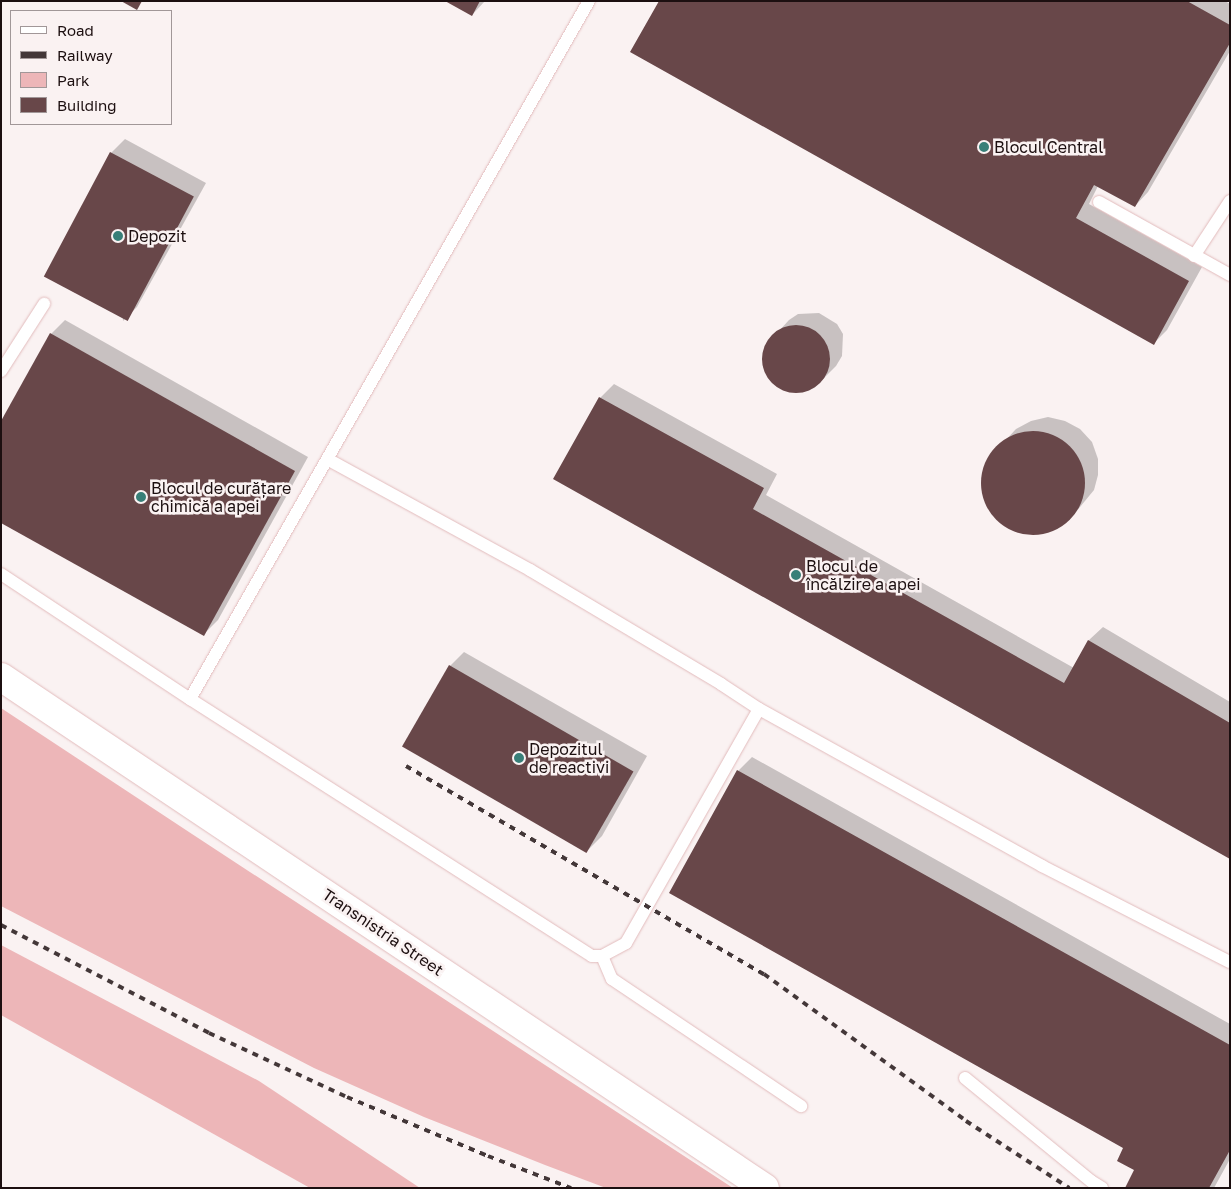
<!DOCTYPE html>
<meta charset="utf-8">
<style>
body{margin:0}
#map{position:relative;width:1231px;height:1189px;overflow:hidden;background:#faf2f2;font-family:"Golos Text",sans-serif}
div>[style]{position:absolute}
.green>*{inset:0;background:#edb6b8}
.shadow>*{inset:0;background:#0003}
.building>*{inset:0;background:#684749;transform-origin:0 0}
.round{border-radius:50%}
.roads{filter:drop-shadow(0 0 1px #e2bbbc) drop-shadow(0 0 1px #e2bbbc)}
.service>*{height:12px;margin:-6px;padding:0 6px;transform-origin:6px;border-radius:6px;background:#fff}
.tertiary>*{height:28px;margin:-14px;padding:0 14px;transform-origin:14px;border-radius:14px;background:#fff}
.rail>*{height:4px;margin-top:-2px;transform-origin:0;background:repeating-linear-gradient(90deg,#433738 0 6px,transparent 0 12px)}
.dots>*{width:14px;height:14px;translate:-50% -50%;box-sizing:border-box;border:2px solid #faf2f2;border-radius:50%}
span{translate:-50% -50%;white-space:nowrap;text-align:center;line-height:1.15;-webkit-text-stroke:5px #faf2f2;paint-order:stroke}
.poi-label{font-size:16px;color:#1c0f10}
.left{translate:0 -50%;text-align:left}
.street-label{font-size:16px;color:#1c0f10}
.frame{position:absolute;inset:0;border:2px solid #1c0f10;pointer-events:none}
.legend{position:absolute;left:10px;top:10px;width:162px;height:115px;box-sizing:border-box;background:#faf2f2;border:1px solid #a19798;margin:0;padding:6px 9px;list-style:none;font-size:15px;color:#1c0f10}
.legend li{display:flex;align-items:center;gap:10px;height:25px}
.legend b{width:25px;border:1px solid #a19798}
</style>
<div id="map">
<div class="green">
<i style="clip-path:polygon(1px 708px,192px 834px,733px 1188px,606px 1188px,545px 1165px,424px 1117px,314px 1068px,1px 906px)"></i>
<i style="clip-path:polygon(1px 945px,259px 1081px,420px 1188px,310px 1188px,1px 1015px)"></i>
</div>
<div class="shadow">
<i style="clip-path:polygon(448px 1px,485px 1px,472px 15px)"></i>
<i style="clip-path:polygon(660px 1px,1225px 1px,1230px 4px,1230px 51px,1148px 192px,1135px 206px,1098px 186px,1089px 204px,1202px 267px,1167px 330px,1153px 344px)"></i>
<i style="clip-path:polygon(125px 139px,206px 183px,137px 307px,123px 321px,111px 153px)"></i>
<i style="clip-path:polygon(819px 313px,837px 324px,843px 334px,842px 356px,836px 366px,814px 388px,803px 392px,792px 392px,781px 389px,772px 382px,766px 373px,764px 363px,768px 343px,789px 320px,798px 314px)"></i>
<i style="clip-path:polygon(65px 320px,308px 457px,218px 620px,204px 634px,1px 424px,51px 334px)"></i>
<i style="clip-path:polygon(614px 384px,777px 474px,766px 495px,1074px 668px,1089px 640px,1103px 627px,1230px 702px,1230px 858px,555px 478px,600px 398px)"></i>
<i style="clip-path:polygon(1048px 417px,1065px 421px,1080px 429px,1092px 442px,1098px 459px,1098px 475px,1094px 490px,1071px 518px,1057px 528px,1042px 533px,1026px 534px,1011px 529px,998px 520px,988px 507px,983px 490px,983px 473px,990px 457px,1016px 429px,1031px 421px)"></i>
<i style="clip-path:polygon(464px 652px,647px 756px,602px 836px,588px 850px,450px 666px)"></i>
<i style="clip-path:polygon(752px 757px,1230px 1024px,1230px 1159px,1214px 1188px,1126px 1188px,1136px 1170px,1125px 1147px,738px 771px)"></i>
</div>
<div class="building">
<i style="clip-path:polygon(121px 1px,142px 1px,137px 10px)"></i>
<i style="clip-path:polygon(445px 1px,480px 1px,472px 16px)"></i>
<i style="clip-path:polygon(659px 1px,1187px 1px,1230px 25px,1230px 43px,1135px 207px,1094px 185px,1076px 218px,1189px 281px,1154px 345px,630px 52px)"></i>
<i style="left:110px;top:152px;width:95px;height:141px;rotate:28deg"></i>
<i class="round" style="left:762px;top:325px;width:68px;height:68px"></i>
<i style="clip-path:polygon(50px 333px,295px 471px,204px 636px,1px 523px,1px 421px)"></i>
<i style="clip-path:polygon(599px 397px,764px 488px,753px 509px,1064px 683px,1088px 640px,1230px 723px,1230px 859px,553px 479px)"></i>
<i class="round" style="left:981px;top:431px;width:104px;height:104px"></i>
<i style="left:449px;top:665px;width:213px;height:94px;rotate:30deg"></i>
<i style="clip-path:polygon(737px 770px,1230px 1045px,1230px 1150px,1209px 1188px,1125px 1188px,1134px 1170px,1117px 1161px,1123px 1148px,669px 893px)"></i>
</div>
<div class="roads">
<div class="service">
<i style="left:1099px;top:202px;width:150px;rotate:29.1deg"></i>
<i style="left:1194px;top:256px;width:66px;rotate:-56.8deg"></i>
<i style="left:1px;top:371px;width:80px;rotate:-57.3deg"></i>
<i style="left:329px;top:460px;width:229px;rotate:28.7deg"></i>
<i style="left:530px;top:570px;width:222px;rotate:30.8deg"></i>
<i style="left:721px;top:684px;width:45px;rotate:33.3deg"></i>
<i style="left:759px;top:709px;width:324px;rotate:29deg"></i>
<i style="left:1042px;top:866px;width:211px;rotate:27.1deg"></i>
<i style="left:1px;top:574px;width:227px;rotate:33.5deg"></i>
<i style="left:190px;top:699px;width:477px;rotate:32.6deg"></i>
<i style="left:592px;top:956px;width:10px"></i>
<i style="left:602px;top:956px;width:27px;rotate:-28deg"></i>
<i style="left:626px;top:943px;width:269px;rotate:-60.4deg"></i>
<i style="left:190px;top:699px;width:804px;rotate:-60.25deg"></i>
<i style="left:602px;top:956px;width:25px;rotate:67deg"></i>
<i style="left:612px;top:979px;width:228px;rotate:33.9deg"></i>
<i style="left:965px;top:1078px;width:163px;rotate:39.3deg"></i>
<i style="left:1091px;top:1181px;width:13px;rotate:32deg"></i>
</div>
<div class="tertiary">
<i style="left:1px;top:677px;width:919px;rotate:33.78deg"></i>
</div>
</div>
<div class="rail">
<i style="left:406px;top:766px;width:414px;rotate:30.2deg"></i>
<i style="left:764px;top:974px;width:250px;rotate:36deg"></i>
<i style="left:966px;top:1121px;width:123px;rotate:33deg"></i>
<i style="left:1px;top:925px;width:234px;rotate:27.4deg"></i>
<i style="left:209px;top:1033px;width:152px;rotate:24.9deg"></i>
<i style="left:347px;top:1097px;width:153px;rotate:22.7deg"></i>
<i style="left:488px;top:1156px;width:89px;rotate:21.1deg"></i>
</div>
<div class="dots">
<i style="left:984px;top:147px;background:#387f78"></i>
<i style="left:118px;top:236px;background:#387f78"></i>
<i style="left:141px;top:497px;background:#387f78"></i>
<i style="left:796px;top:575px;background:#387f78"></i>
<i style="left:519px;top:758px;background:#387f78"></i>
</div>
<div class="poi-label">
<span class="left" style="left:994px;top:147px">Blocul Central</span>
<span class="left" style="left:128px;top:236px">Depozit</span>
<span class="left" style="left:151px;top:497px">Blocul de curățare<br>chimică a apei</span>
<span class="left" style="left:806px;top:575px">Blocul de<br>încălzire a apei</span>
<span class="left" style="left:529px;top:758px">Depozitul<br>de reaсtivi</span>
</div>
<div class="street-label">
<span style="left:383px;top:932px;rotate:34deg">Transnistria Street</span>
</div>
<div class="frame"></div>
<ul class="legend">
<li><b style="height:6px;background:#fff"></b>Road</li>
<li><b style="height:6px;background:#433738"></b>Railway</li>
<li><b style="height:14px;background:#edb6b8"></b>Park</li>
<li><b style="height:14px;background:#684749"></b>Building</li>
</ul>
</div>
